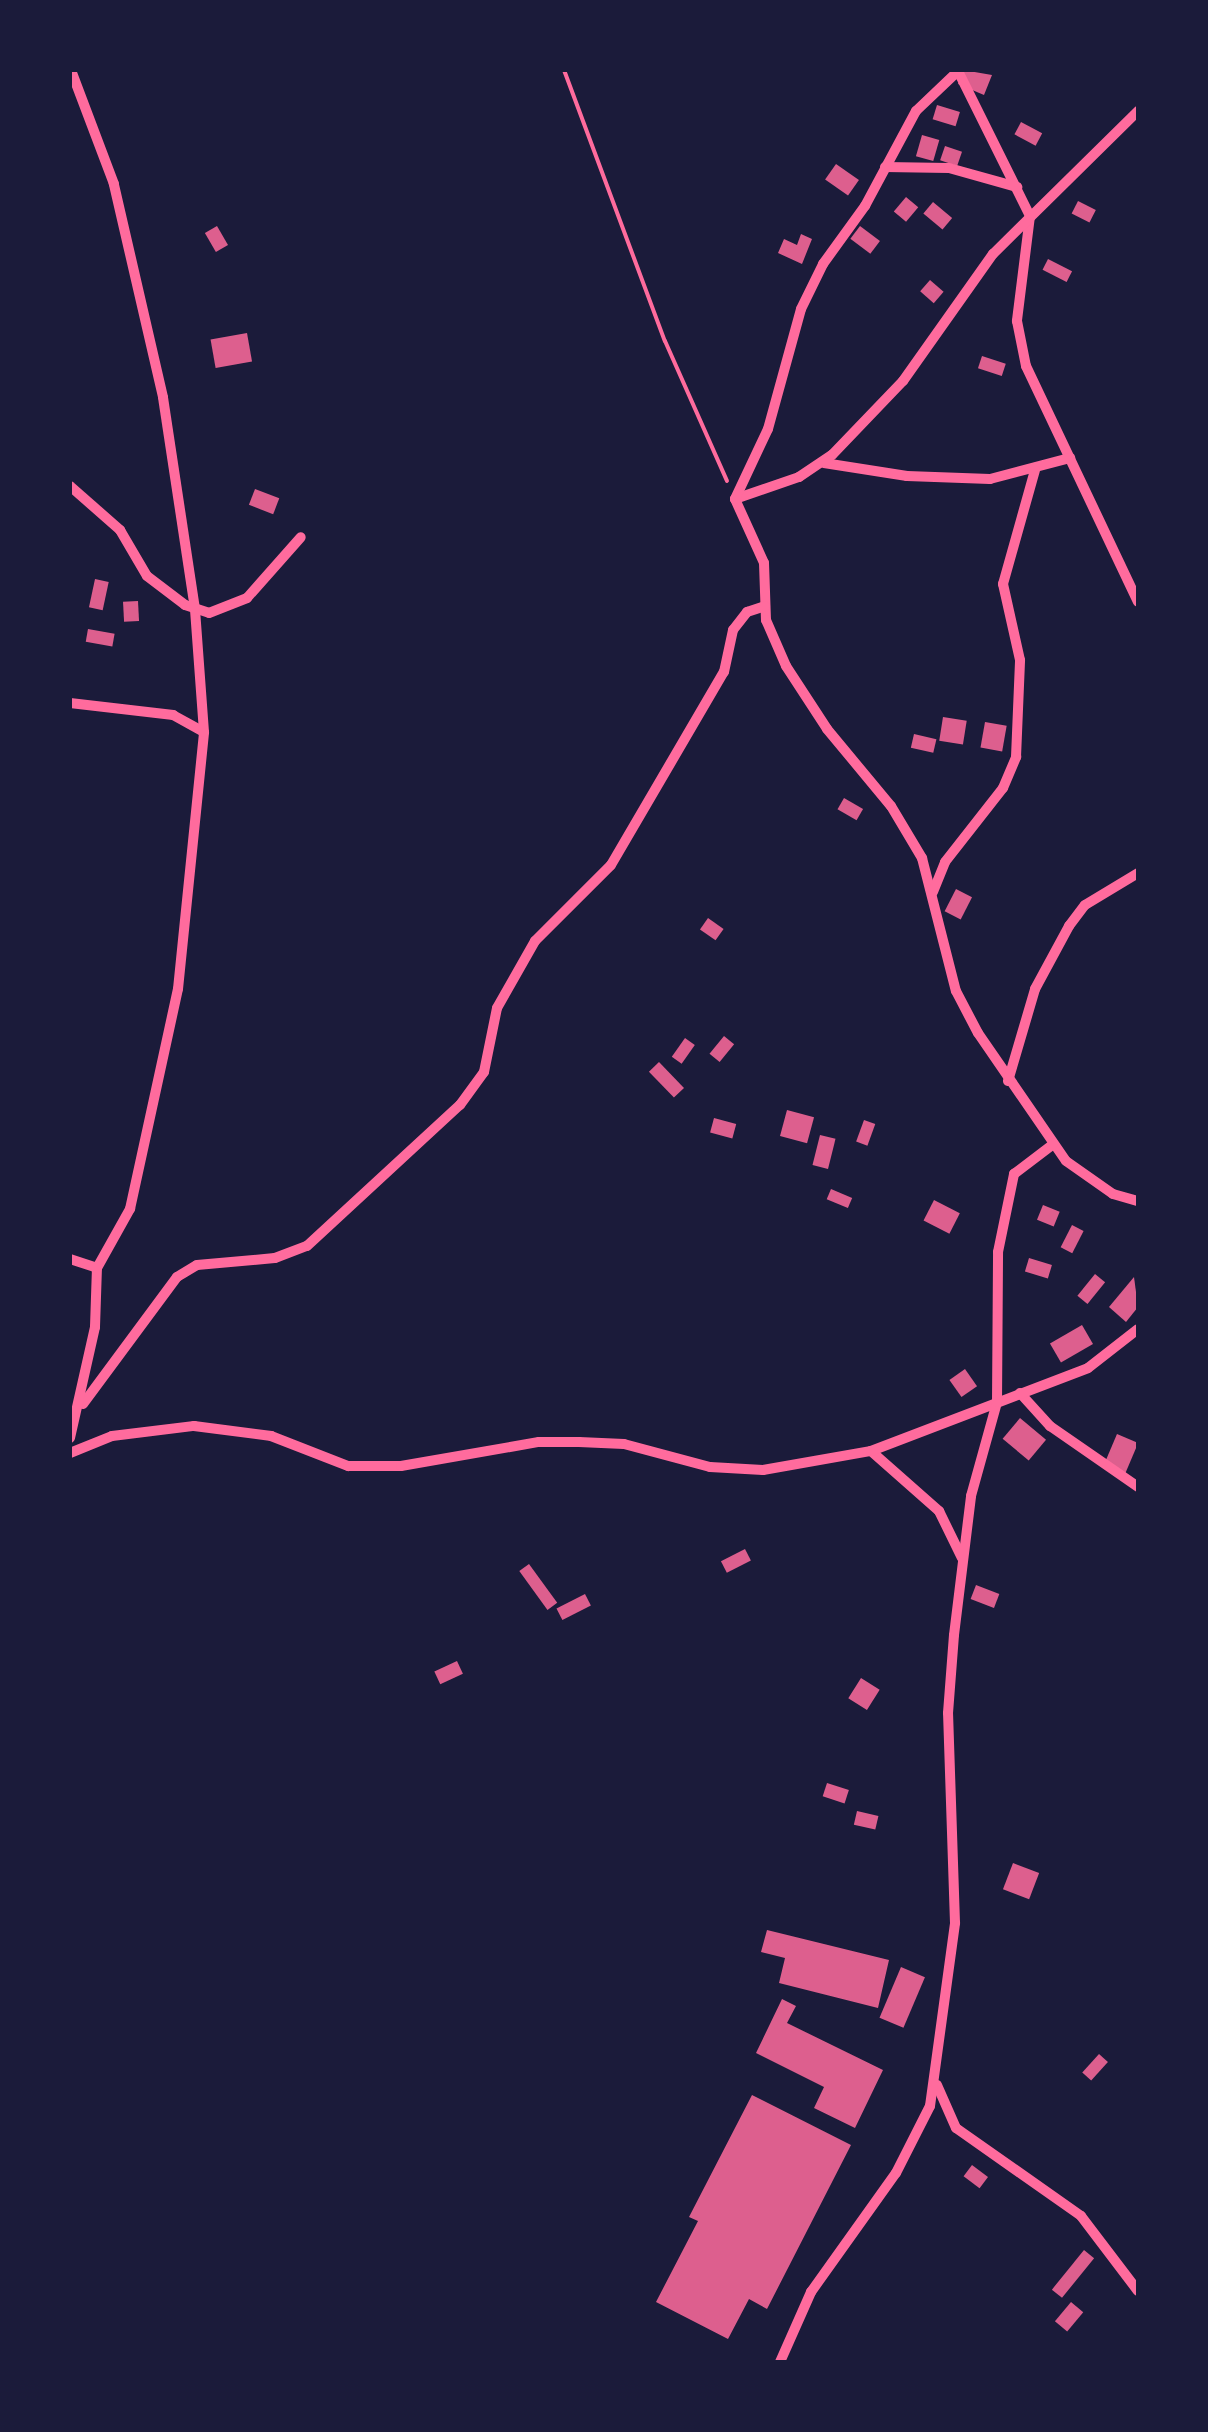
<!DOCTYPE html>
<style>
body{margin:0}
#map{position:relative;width:1208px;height:2432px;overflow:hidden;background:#1b1b3a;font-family:Merriweather,serif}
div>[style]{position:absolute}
.building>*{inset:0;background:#dd5f8e;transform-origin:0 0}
.path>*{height:4px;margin:-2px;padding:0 2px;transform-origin:2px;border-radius:2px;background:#ff6b9d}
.minor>*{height:10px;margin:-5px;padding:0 5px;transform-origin:5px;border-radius:5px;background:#ff6b9d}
span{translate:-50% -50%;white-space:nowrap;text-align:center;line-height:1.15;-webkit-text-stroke:8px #1b1b3a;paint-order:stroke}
.frame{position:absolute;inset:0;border:72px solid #1b1b3a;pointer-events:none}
</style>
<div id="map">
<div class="building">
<div style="clip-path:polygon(963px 70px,992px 75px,984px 95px,958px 84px)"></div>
<div style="left:937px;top:105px;width:24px;height:15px;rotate:17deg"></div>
<div style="left:1021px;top:122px;width:24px;height:14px;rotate:28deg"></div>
<div style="left:922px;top:135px;width:18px;height:22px;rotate:16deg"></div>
<div style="left:945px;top:146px;width:18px;height:15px;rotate:19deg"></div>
<div style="left:836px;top:164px;width:28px;height:19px;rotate:35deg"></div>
<div style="left:906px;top:197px;width:16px;height:19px;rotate:40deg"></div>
<div style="left:1078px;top:201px;width:20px;height:14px;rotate:27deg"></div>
<div style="left:933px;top:202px;width:25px;height:15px;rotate:40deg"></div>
<div style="left:217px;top:226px;width:22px;height:14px;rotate:60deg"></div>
<div style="left:860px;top:226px;width:25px;height:16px;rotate:37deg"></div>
<div style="clip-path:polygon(801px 234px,812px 239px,802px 264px,778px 253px,784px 239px,797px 245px)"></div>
<div style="left:1048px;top:259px;width:27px;height:12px;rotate:27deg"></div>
<div style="left:930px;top:280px;width:18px;height:15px;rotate:41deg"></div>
<div style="left:247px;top:333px;width:29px;height:37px;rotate:80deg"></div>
<div style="left:982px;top:356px;width:25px;height:13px;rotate:18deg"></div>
<div style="left:255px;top:489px;width:26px;height:17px;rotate:21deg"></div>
<div style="left:95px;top:579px;width:14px;height:29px;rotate:12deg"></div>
<div style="left:138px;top:601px;width:20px;height:15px;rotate:87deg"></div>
<div style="left:88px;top:629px;width:27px;height:13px;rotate:10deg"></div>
<div style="left:943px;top:717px;width:24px;height:24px;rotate:9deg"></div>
<div style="left:985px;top:722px;width:22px;height:26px;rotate:10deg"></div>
<div style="left:914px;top:734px;width:23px;height:14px;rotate:13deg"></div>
<div style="left:844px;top:798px;width:22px;height:13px;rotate:30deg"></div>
<div style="left:956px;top:889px;width:18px;height:25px;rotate:27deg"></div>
<div style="left:708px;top:918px;width:19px;height:14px;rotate:35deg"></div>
<div style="left:724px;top:1036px;width:13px;height:23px;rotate:39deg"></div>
<div style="left:685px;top:1038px;width:12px;height:23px;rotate:35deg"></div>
<div style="left:659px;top:1062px;width:36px;height:14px;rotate:46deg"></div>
<div style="left:787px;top:1110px;width:28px;height:27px;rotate:15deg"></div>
<div style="left:714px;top:1118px;width:23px;height:15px;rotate:15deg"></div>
<div style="left:864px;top:1120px;width:12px;height:23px;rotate:20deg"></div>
<div style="left:820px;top:1135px;width:16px;height:31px;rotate:14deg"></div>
<div style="left:831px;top:1189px;width:23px;height:11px;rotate:23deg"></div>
<div style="left:934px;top:1200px;width:29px;height:23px;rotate:27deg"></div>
<div style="left:1043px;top:1205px;width:18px;height:16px;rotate:22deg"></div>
<div style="left:1072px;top:1225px;width:13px;height:25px;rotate:27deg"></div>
<div style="left:1029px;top:1258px;width:24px;height:14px;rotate:17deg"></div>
<div style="left:1095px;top:1274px;width:13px;height:28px;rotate:39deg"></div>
<div style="clip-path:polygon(1134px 1277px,1138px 1307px,1126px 1322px,1109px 1307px)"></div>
<div style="left:1082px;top:1325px;width:22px;height:37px;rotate:60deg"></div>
<div style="left:965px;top:1369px;width:21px;height:19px;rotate:55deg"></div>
<div style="left:1020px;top:1418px;width:34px;height:27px;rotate:40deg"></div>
<div style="left:1117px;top:1434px;width:23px;height:35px;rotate:23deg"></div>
<div style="left:745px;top:1549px;width:13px;height:27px;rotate:63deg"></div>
<div style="left:529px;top:1564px;width:48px;height:12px;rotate:54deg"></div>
<div style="left:976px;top:1585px;width:25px;height:15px;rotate:21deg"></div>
<div style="left:585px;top:1594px;width:13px;height:32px;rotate:63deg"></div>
<div style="left:457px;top:1661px;width:14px;height:25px;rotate:65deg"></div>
<div style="left:861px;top:1678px;width:22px;height:24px;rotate:32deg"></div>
<div style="left:827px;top:1783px;width:23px;height:14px;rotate:18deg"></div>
<div style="left:857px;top:1811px;width:22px;height:14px;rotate:13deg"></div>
<div style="left:1013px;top:1863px;width:28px;height:28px;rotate:21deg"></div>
<div style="clip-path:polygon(767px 1930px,889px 1960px,878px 2008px,779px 1983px,785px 1958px,761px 1952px)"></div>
<div style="left:901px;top:1967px;width:26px;height:55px;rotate:23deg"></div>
<div style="clip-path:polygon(782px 1999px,796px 2006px,787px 2023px,883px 2070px,855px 2128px,814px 2108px,824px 2087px,756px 2053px)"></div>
<div style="left:1099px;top:2054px;width:12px;height:25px;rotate:42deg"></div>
<div style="clip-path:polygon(752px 2095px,851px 2145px,767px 2309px,749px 2299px,728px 2339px,656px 2302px,698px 2221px,689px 2217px)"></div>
<div style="left:972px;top:2165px;width:20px;height:14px;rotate:37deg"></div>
<div style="left:1084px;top:2250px;width:13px;height:51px;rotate:39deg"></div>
<div style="left:1071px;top:2302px;width:16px;height:25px;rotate:40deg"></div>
</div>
<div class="path">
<div style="left:564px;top:70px;width:289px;rotate:69.6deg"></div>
<div style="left:665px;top:341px;width:153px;rotate:66.1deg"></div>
</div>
<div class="minor">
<div style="left:958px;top:71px;width:162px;rotate:63.6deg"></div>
<div style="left:1030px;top:216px;width:106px;rotate:97.1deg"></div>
<div style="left:1017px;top:321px;width:46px;rotate:78.7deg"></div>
<div style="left:1026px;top:366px;width:261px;rotate:64.6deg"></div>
<div style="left:885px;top:167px;width:64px;rotate:0.9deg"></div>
<div style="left:949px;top:168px;width:71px;rotate:15.6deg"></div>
<div style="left:824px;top:463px;width:84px;rotate:8.9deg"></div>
<div style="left:907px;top:476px;width:83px;rotate:2.1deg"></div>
<div style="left:990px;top:479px;width:83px;rotate:-14.7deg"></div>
<div style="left:70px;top:486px;width:67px;rotate:41.3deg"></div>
<div style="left:120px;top:530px;width:53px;rotate:59.6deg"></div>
<div style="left:147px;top:576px;width:48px;rotate:37.3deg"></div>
<div style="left:185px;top:605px;width:25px;rotate:18deg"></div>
<div style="left:209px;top:613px;width:41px;rotate:-21.5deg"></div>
<div style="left:247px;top:598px;width:81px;rotate:-48.5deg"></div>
<div style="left:735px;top:499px;width:70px;rotate:65.6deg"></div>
<div style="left:764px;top:563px;width:57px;rotate:88deg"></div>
<div style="left:766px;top:620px;width:50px;rotate:66.5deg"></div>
<div style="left:786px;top:666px;width:75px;rotate:56.9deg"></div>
<div style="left:827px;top:729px;width:100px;rotate:50.3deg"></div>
<div style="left:891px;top:806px;width:61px;rotate:59.2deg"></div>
<div style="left:922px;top:858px;width:137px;rotate:75.7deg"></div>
<div style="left:956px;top:991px;width:47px;rotate:62.4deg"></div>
<div style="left:978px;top:1033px;width:155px;rotate:55.5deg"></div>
<div style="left:1066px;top:1161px;width:57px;rotate:35.1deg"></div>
<div style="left:1113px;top:1194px;width:26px;rotate:16deg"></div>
<div style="left:735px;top:499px;width:68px;rotate:-19deg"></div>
<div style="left:799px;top:477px;width:40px;rotate:-34deg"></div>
<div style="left:832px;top:455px;width:103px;rotate:-46.2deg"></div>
<div style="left:903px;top:381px;width:156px;rotate:-54.7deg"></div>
<div style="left:993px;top:254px;width:204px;rotate:-44.6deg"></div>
<div style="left:735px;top:499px;width:77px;rotate:-64.8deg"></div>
<div style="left:768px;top:429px;width:124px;rotate:-74.6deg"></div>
<div style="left:801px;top:309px;width:50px;rotate:-63.9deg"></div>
<div style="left:823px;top:264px;width:72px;rotate:-54.1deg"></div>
<div style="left:865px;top:206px;width:108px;rotate:-61.8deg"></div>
<div style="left:916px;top:111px;width:59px;rotate:-43.6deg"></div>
<div style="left:70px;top:703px;width:104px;rotate:6.6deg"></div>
<div style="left:173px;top:715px;width:35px;rotate:29deg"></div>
<div style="left:933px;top:892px;width:32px;rotate:-68deg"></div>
<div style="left:945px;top:862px;width:94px;rotate:-51.9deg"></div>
<div style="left:1003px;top:788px;width:34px;rotate:-67deg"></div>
<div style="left:1016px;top:757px;width:97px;rotate:-87.6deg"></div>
<div style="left:1020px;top:660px;width:78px;rotate:-102.6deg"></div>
<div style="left:1003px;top:584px;width:118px;rotate:-74.3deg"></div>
<div style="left:1008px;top:1081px;width:96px;rotate:-73.6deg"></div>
<div style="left:1035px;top:989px;width:72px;rotate:-61.6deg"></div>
<div style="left:1069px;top:926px;width:26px;rotate:-53deg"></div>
<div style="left:1085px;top:905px;width:62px;rotate:-31.1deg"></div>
<div style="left:70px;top:1259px;width:28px;rotate:18deg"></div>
<div style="left:1020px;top:1393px;width:45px;rotate:47.7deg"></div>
<div style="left:1050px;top:1426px;width:107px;rotate:34.7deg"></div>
<div style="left:83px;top:1404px;width:158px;rotate:-53.5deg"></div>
<div style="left:177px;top:1277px;width:23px;rotate:-31deg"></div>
<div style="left:197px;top:1265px;width:78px;rotate:-5.1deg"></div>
<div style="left:275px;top:1258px;width:34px;rotate:-21deg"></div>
<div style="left:307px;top:1246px;width:208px;rotate:-42.7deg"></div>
<div style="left:460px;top:1105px;width:41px;rotate:-54deg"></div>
<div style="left:484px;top:1072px;width:65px;rotate:-78.5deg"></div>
<div style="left:497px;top:1008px;width:77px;rotate:-60.4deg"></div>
<div style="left:535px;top:941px;width:107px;rotate:-45deg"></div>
<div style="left:611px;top:865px;width:224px;rotate:-59.7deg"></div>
<div style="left:724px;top:672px;width:43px;rotate:-77.9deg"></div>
<div style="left:733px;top:630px;width:23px;rotate:-52deg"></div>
<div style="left:747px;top:612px;width:19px;rotate:-18deg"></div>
<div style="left:70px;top:1438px;width:114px;rotate:-77.3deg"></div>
<div style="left:95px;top:1327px;width:59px;rotate:-88.1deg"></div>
<div style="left:97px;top:1268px;width:68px;rotate:-60.8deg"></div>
<div style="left:130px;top:1209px;width:225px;rotate:-77.7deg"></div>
<div style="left:178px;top:989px;width:258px;rotate:-84.2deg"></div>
<div style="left:204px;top:732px;width:123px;rotate:-94.2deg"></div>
<div style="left:195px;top:609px;width:214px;rotate:-98.6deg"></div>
<div style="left:163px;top:397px;width:219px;rotate:-103deg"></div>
<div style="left:114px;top:184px;width:122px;rotate:-110.7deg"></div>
<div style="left:871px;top:1451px;width:91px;rotate:41.4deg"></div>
<div style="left:939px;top:1511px;width:52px;rotate:63.9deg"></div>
<div style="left:70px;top:1453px;width:45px;rotate:-22deg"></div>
<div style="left:112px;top:1436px;width:83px;rotate:-7deg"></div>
<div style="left:194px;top:1426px;width:78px;rotate:7.4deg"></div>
<div style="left:271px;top:1436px;width:83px;rotate:21.3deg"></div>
<div style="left:348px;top:1466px;width:53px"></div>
<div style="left:401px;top:1466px;width:140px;rotate:-9.9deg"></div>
<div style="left:539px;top:1442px;width:40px"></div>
<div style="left:579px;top:1442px;width:45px;rotate:2.5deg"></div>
<div style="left:624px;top:1444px;width:89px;rotate:15deg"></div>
<div style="left:710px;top:1467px;width:53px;rotate:3.2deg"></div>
<div style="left:763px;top:1470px;width:110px;rotate:-10deg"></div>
<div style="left:871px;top:1451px;width:232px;rotate:-20.9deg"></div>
<div style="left:1088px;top:1368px;width:63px;rotate:-38deg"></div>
<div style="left:937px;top:2085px;width:47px;rotate:66.2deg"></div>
<div style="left:956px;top:2128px;width:153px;rotate:35.1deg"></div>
<div style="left:1081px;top:2216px;width:94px;rotate:52.8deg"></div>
<div style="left:780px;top:2362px;width:77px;rotate:-66.1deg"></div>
<div style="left:811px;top:2292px;width:146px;rotate:-54.5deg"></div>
<div style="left:896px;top:2173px;width:75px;rotate:-63.1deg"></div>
<div style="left:930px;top:2106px;width:185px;rotate:-82.2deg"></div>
<div style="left:955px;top:1923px;width:210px;rotate:-91.9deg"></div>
<div style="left:948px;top:1713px;width:78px;rotate:-85.6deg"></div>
<div style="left:954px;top:1635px;width:140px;rotate:-83deg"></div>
<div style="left:971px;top:1496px;width:98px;rotate:-74.5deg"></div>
<div style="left:997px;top:1402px;width:150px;rotate:-89.6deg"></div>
<div style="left:998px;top:1252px;width:80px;rotate:-78.4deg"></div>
<div style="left:1014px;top:1174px;width:48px;rotate:-37.3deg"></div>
</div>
<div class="frame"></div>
</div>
